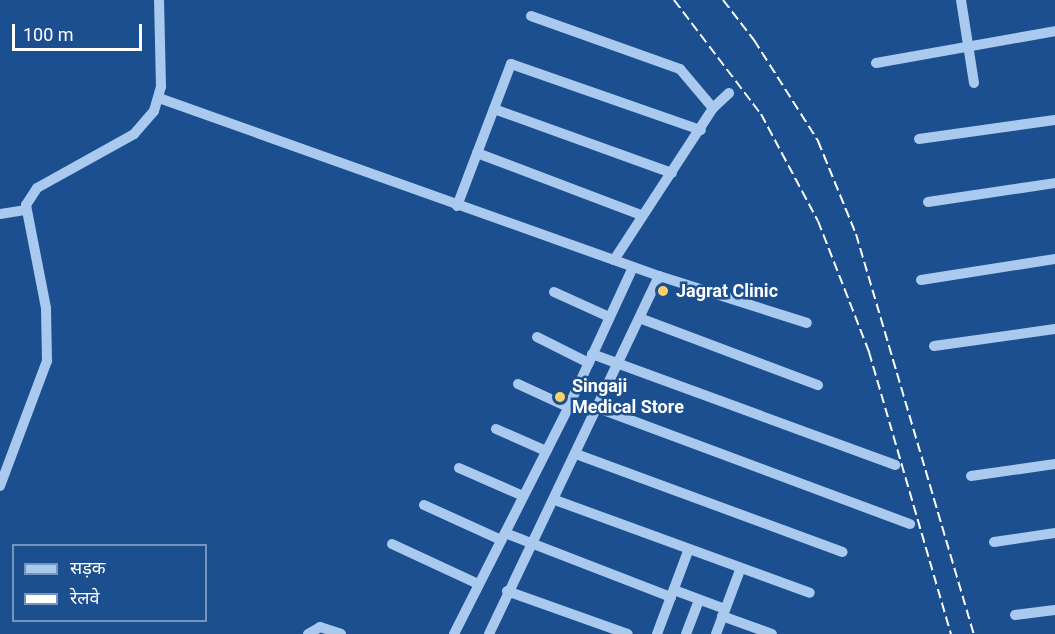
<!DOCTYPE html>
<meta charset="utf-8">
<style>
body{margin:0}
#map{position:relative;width:1055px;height:634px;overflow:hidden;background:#1b4f8f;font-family:Roboto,"Noto Sans Devanagari",sans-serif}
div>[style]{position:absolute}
.minor>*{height:10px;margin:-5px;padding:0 5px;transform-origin:5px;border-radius:5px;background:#a9c9ee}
.rail>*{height:2px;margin-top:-1px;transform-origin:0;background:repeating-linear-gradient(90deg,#fff 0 10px,transparent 0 14.5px)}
.dots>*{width:16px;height:16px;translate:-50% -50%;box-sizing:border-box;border:3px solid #1b4f8f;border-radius:50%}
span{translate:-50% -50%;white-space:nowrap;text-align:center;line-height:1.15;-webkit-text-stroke:5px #1b4f8f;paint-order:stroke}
.poi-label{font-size:18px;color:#fff;font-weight:700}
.left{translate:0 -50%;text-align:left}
.legend{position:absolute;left:12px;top:544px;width:195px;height:78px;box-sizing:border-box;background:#1b4f8f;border:2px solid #7695bc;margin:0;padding:8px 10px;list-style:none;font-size:18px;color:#fff}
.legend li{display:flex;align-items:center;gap:12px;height:30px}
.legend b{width:30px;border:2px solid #7695bc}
.scale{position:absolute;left:12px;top:24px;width:130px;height:27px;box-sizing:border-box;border:3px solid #fff;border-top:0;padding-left:8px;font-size:18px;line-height:21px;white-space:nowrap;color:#fff;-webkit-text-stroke:4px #1b4f8f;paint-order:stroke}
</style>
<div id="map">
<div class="minor">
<div style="left:961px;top:0;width:84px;rotate:81.1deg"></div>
<div style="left:531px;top:16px;width:158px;rotate:19.6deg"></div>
<div style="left:680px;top:69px;width:51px;rotate:49.8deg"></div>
<div style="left:876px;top:63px;width:182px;rotate:-10.1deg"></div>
<div style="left:159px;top:98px;width:531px;rotate:19.6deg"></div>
<div style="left:659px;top:276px;width:396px;rotate:115.4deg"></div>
<div style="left:494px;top:109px;width:189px;rotate:19.8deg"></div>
<div style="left:919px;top:139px;width:137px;rotate:-8deg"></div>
<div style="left:477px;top:153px;width:175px;rotate:20.7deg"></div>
<div style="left:928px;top:202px;width:128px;rotate:-8.5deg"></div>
<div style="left:457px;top:206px;width:152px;rotate:-69.2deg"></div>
<div style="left:511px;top:64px;width:201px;rotate:19.2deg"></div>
<div style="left:0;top:214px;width:25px;rotate:-9deg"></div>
<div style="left:614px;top:260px;width:181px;rotate:-56.9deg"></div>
<div style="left:713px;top:108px;width:22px;rotate:-43deg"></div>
<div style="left:659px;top:276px;width:155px;rotate:17.6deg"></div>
<div style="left:921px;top:280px;width:136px;rotate:-8.9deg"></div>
<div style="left:554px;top:292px;width:60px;rotate:24.4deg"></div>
<div style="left:642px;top:319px;width:188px;rotate:20.6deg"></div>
<div style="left:537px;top:337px;width:58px;rotate:26.6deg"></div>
<div style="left:934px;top:346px;width:122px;rotate:-8deg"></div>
<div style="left:592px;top:354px;width:323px;rotate:20.1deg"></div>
<div style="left:518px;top:384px;width:55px;rotate:24.7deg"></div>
<div style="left:598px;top:408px;width:333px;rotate:20.4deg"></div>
<div style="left:496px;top:429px;width:55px;rotate:23.7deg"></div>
<div style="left:576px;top:454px;width:284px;rotate:20.2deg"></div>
<div style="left:459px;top:468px;width:70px;rotate:23.6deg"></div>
<div style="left:971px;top:476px;width:85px;rotate:-8.1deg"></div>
<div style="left:0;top:486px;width:134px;rotate:-69.4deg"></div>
<div style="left:47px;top:361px;width:53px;rotate:-91.1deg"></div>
<div style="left:46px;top:308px;width:105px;rotate:-101deg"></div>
<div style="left:26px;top:205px;width:20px;rotate:-57deg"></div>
<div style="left:37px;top:188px;width:111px;rotate:-29.1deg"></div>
<div style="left:134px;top:134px;width:30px;rotate:-49deg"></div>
<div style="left:154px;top:111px;width:25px;rotate:-74deg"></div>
<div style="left:161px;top:87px;width:87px;rotate:-91.3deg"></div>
<div style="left:555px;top:500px;width:271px;rotate:20deg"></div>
<div style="left:424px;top:505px;width:85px;rotate:24.4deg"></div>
<div style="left:505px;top:533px;width:178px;rotate:21.1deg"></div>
<div style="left:994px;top:542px;width:62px;rotate:-8.4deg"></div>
<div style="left:392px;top:544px;width:95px;rotate:24.9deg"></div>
<div style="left:674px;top:590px;width:54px;rotate:20.4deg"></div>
<div style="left:507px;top:591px;width:128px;rotate:19.6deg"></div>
<div style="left:1015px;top:615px;width:40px;rotate:-7.1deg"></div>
<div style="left:722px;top:616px;width:53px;rotate:19.8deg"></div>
<div style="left:308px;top:634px;width:14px;rotate:-30deg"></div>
<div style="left:320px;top:627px;width:22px;rotate:18deg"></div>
<div style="left:454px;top:634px;width:251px;rotate:-63.2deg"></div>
<div style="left:567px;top:410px;width:157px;rotate:-65.2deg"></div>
<div style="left:657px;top:634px;width:89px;rotate:-69.5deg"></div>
<div style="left:686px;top:634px;width:36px;rotate:-69deg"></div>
<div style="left:716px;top:634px;width:68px;rotate:-69.4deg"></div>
</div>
<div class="rail">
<div style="left:674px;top:0;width:143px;rotate:52.7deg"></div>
<div style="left:761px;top:114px;width:121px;rotate:62deg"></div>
<div style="left:818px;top:221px;width:141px;rotate:68.7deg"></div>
<div style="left:869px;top:352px;width:294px;rotate:73.8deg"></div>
<div style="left:723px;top:0;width:51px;rotate:52.2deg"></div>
<div style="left:754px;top:40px;width:120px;rotate:57.6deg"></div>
<div style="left:818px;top:141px;width:100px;rotate:67.8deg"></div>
<div style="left:856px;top:234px;width:417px;rotate:73.6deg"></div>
</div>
<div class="dots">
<div style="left:663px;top:291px;background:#ffd166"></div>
<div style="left:560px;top:397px;background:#ffd166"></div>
</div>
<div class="poi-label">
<span class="left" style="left:676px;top:291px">Jagrat Clinic</span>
<span class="left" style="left:572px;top:397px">Singaji<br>Medical Store</span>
</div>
<ul class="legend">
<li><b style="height:8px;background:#a9c9ee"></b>सड़क</li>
<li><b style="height:8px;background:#fff"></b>रेलवे</li>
</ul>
<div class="scale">100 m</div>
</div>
